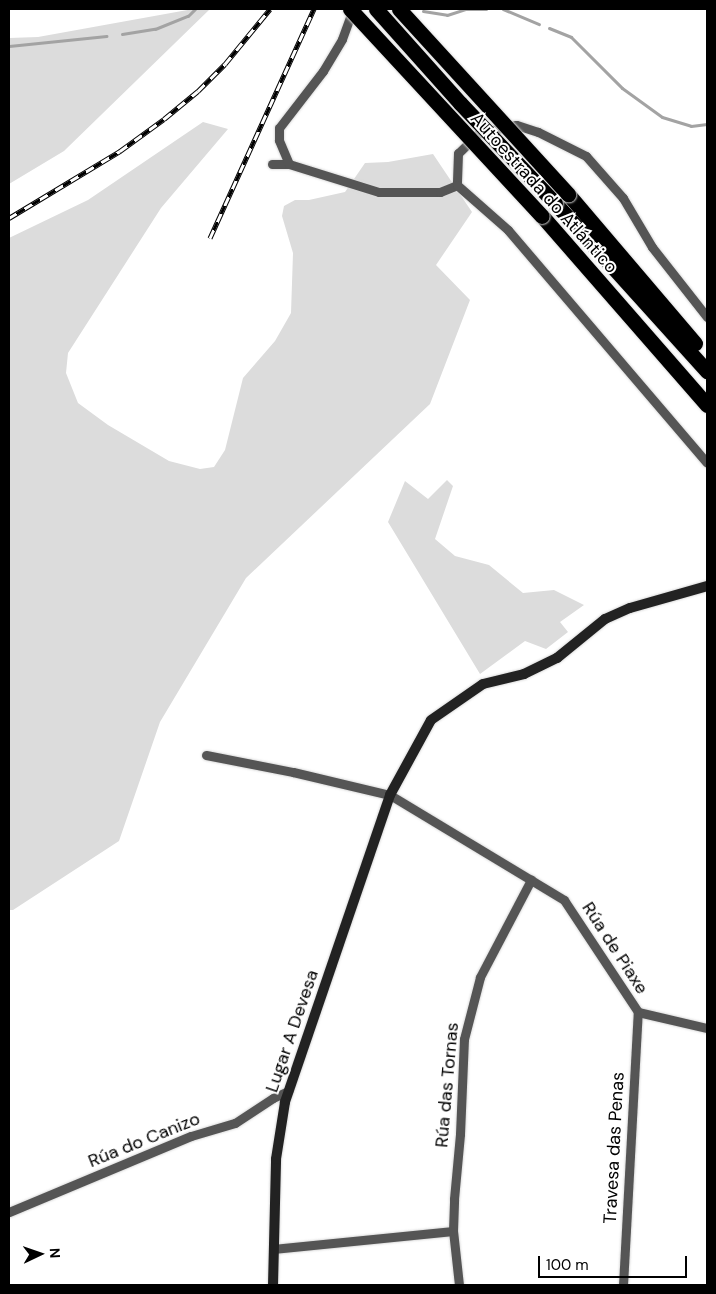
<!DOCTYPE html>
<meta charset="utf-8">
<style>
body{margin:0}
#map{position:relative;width:716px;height:1294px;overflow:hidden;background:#fff;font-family:"DM Sans",sans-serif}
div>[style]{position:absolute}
.green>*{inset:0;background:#dcdcdc}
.stream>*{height:3px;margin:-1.5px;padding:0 1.5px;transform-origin:1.5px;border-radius:1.5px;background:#a3a3a3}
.roads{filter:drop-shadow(0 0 1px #dbdbdb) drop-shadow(0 0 1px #dbdbdb)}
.street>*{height:9px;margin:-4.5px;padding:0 4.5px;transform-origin:4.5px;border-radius:4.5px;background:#555}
.secondary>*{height:10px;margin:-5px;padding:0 5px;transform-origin:5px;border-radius:5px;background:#222}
.highway>*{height:15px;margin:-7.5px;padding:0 7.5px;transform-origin:7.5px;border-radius:7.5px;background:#000}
.rail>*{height:5px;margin-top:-2.5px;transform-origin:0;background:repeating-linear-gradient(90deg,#fff 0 9px,#000 0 18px);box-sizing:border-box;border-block:1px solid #000}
.bridges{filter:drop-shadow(0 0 1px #dbdbdb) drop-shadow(0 0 1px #dbdbdb)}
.highway-bridge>*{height:15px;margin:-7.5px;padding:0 7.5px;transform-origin:7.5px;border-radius:7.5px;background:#000}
span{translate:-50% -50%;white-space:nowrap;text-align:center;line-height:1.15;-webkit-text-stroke:4px #fff;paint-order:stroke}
.street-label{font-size:18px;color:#000}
.frame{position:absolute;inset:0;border:10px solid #000;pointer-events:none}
.north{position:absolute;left:15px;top:1229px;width:50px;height:50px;-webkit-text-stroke:4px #fff;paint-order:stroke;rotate:87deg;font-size:14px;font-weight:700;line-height:20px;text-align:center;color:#000}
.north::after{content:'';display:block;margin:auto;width:18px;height:22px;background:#000;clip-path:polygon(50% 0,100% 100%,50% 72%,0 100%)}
.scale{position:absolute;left:538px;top:1256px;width:149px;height:22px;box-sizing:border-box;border:2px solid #000;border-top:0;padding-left:6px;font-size:15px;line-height:18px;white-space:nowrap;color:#000;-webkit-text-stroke:4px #fff;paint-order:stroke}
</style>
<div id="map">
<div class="green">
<div style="clip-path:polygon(193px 9px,210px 9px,64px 151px,9px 184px,9px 38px,38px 37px)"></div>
<div style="clip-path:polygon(203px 122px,228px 129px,161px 208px,68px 353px,66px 373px,78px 403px,108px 425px,169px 461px,200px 469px,214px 467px,225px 450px,243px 378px,275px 341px,291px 313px,293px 253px,282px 216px,284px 206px,295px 200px,309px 200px,345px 192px,365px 163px,388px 162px,433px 154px,472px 212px,436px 265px,470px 300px,430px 404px,246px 578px,160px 722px,119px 841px,13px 910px,9px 910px,9px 238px,88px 200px)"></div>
<div style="clip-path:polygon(447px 480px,453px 486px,435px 539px,455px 556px,489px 565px,523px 593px,554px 590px,584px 605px,560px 622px,568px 632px,546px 649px,525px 641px,480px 674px,388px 522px,405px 481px,428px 499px)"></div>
</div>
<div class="stream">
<div style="left:503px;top:9px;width:39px;rotate:23deg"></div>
<div style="left:423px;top:11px;width:24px;rotate:9deg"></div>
<div style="left:447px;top:15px;width:20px;rotate:-18deg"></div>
<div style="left:466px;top:9px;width:20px"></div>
<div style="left:549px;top:28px;width:24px;rotate:22deg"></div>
<div style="left:571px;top:37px;width:72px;rotate:45deg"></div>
<div style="left:622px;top:88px;width:49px;rotate:35.9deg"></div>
<div style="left:662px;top:117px;width:30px;rotate:17deg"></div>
<div style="left:691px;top:126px;width:16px;rotate:-7deg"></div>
<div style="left:122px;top:34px;width:33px;rotate:-9deg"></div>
<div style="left:155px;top:29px;width:35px;rotate:-22deg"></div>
<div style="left:188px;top:16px;width:10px;rotate:-45deg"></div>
<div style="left:9px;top:46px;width:98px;rotate:-5.9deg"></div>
</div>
<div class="roads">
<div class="street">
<div style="left:272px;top:164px;width:17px"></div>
<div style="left:289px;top:164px;width:94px;rotate:17.3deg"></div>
<div style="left:379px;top:192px;width:61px"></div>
<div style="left:440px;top:192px;width:18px;rotate:-22deg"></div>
<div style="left:289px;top:164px;width:26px;rotate:-113deg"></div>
<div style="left:279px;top:140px;width:12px;rotate:-90deg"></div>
<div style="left:279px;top:128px;width:72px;rotate:-52.3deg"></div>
<div style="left:323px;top:71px;width:37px;rotate:-59deg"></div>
<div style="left:342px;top:39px;width:32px;rotate:-70deg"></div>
<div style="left:707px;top:317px;width:89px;rotate:-128.2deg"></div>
<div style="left:652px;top:247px;width:57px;rotate:-120.6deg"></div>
<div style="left:623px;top:198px;width:56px;rotate:-131.4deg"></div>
<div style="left:586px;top:156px;width:54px;rotate:-153.4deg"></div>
<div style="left:538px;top:132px;width:23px;rotate:-162deg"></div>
<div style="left:516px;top:125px;width:38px;rotate:168deg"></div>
<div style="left:479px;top:133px;width:29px;rotate:136deg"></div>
<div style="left:458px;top:153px;width:32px;rotate:92deg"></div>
<div style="left:457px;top:185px;width:68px;rotate:41.4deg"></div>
<div style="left:508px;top:230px;width:306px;rotate:49.5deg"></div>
<div style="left:206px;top:755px;width:89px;rotate:11.1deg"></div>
<div style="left:293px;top:772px;width:100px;rotate:13.3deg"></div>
<div style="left:390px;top:795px;width:203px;rotate:31.1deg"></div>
<div style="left:564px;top:900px;width:134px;rotate:56.5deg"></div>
<div style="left:638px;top:1012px;width:71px;rotate:13.1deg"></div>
<div style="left:9px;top:1212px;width:197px;rotate:-22.7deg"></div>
<div style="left:191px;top:1136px;width:46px;rotate:-16.5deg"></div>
<div style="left:235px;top:1123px;width:45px;rotate:-33.3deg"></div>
<div style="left:273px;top:1098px;width:17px;rotate:-25deg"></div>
<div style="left:273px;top:1249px;width:181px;rotate:-5.7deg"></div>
<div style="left:459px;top:1285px;width:54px;rotate:-96.3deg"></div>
<div style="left:453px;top:1231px;width:32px;rotate:-88deg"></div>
<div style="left:454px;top:1199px;width:65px;rotate:-84.7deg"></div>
<div style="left:460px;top:1134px;width:95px;rotate:-87.6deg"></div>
<div style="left:464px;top:1039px;width:64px;rotate:-75.5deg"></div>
<div style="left:480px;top:977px;width:110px;rotate:-62.3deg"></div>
<div style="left:623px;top:1285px;width:273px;rotate:-86.9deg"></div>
</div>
<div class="secondary">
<div style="left:273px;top:1285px;width:126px;rotate:-88.6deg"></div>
<div style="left:276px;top:1159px;width:58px;rotate:-81deg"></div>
<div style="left:285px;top:1102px;width:324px;rotate:-71.1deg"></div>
<div style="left:390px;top:795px;width:85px;rotate:-61.3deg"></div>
<div style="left:431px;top:720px;width:63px;rotate:-34.7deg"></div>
<div style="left:483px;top:684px;width:42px;rotate:-13.7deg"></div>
<div style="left:524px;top:674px;width:37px;rotate:-26deg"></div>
<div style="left:557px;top:658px;width:62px;rotate:-39.1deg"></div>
<div style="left:605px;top:619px;width:27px;rotate:-24deg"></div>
<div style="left:630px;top:608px;width:80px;rotate:-15.9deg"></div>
</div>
<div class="highway">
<div style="left:568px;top:194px;width:196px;rotate:49.6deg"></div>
<div style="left:555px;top:203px;width:227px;rotate:47.9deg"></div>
<div style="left:542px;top:216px;width:251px;rotate:48.9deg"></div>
</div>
</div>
<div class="rail">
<div style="left:9px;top:218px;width:130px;rotate:-31.1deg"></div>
<div style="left:120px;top:151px;width:54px;rotate:-36deg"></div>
<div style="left:164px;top:119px;width:44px;rotate:-39.5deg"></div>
<div style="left:198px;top:91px;width:38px;rotate:-45deg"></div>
<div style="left:225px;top:64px;width:71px;rotate:-50.7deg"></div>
<div style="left:210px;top:238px;width:252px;rotate:-65.6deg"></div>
</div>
<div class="bridges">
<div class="highway-bridge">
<div style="left:350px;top:9px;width:282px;rotate:47.2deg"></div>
<div style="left:376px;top:9px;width:126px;rotate:48.2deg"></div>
<div style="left:460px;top:103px;width:138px;rotate:46.5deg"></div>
<div style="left:399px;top:9px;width:251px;rotate:47.6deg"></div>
</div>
</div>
<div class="street-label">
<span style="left:544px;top:193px;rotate:48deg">Autoestrada do Atlántico</span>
<span style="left:615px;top:948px;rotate:57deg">Rúa de Piaxe</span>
<span style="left:292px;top:1031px;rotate:-71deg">Lugar A Devesa</span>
<span style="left:447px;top:1085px;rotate:-85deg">Rúa das Tornas</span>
<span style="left:144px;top:1140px;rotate:-22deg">Rúa do Canizo</span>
<span style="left:614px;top:1148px;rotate:-87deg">Travesa das Penas</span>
</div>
<div class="frame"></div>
<div class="north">N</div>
<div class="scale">100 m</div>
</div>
